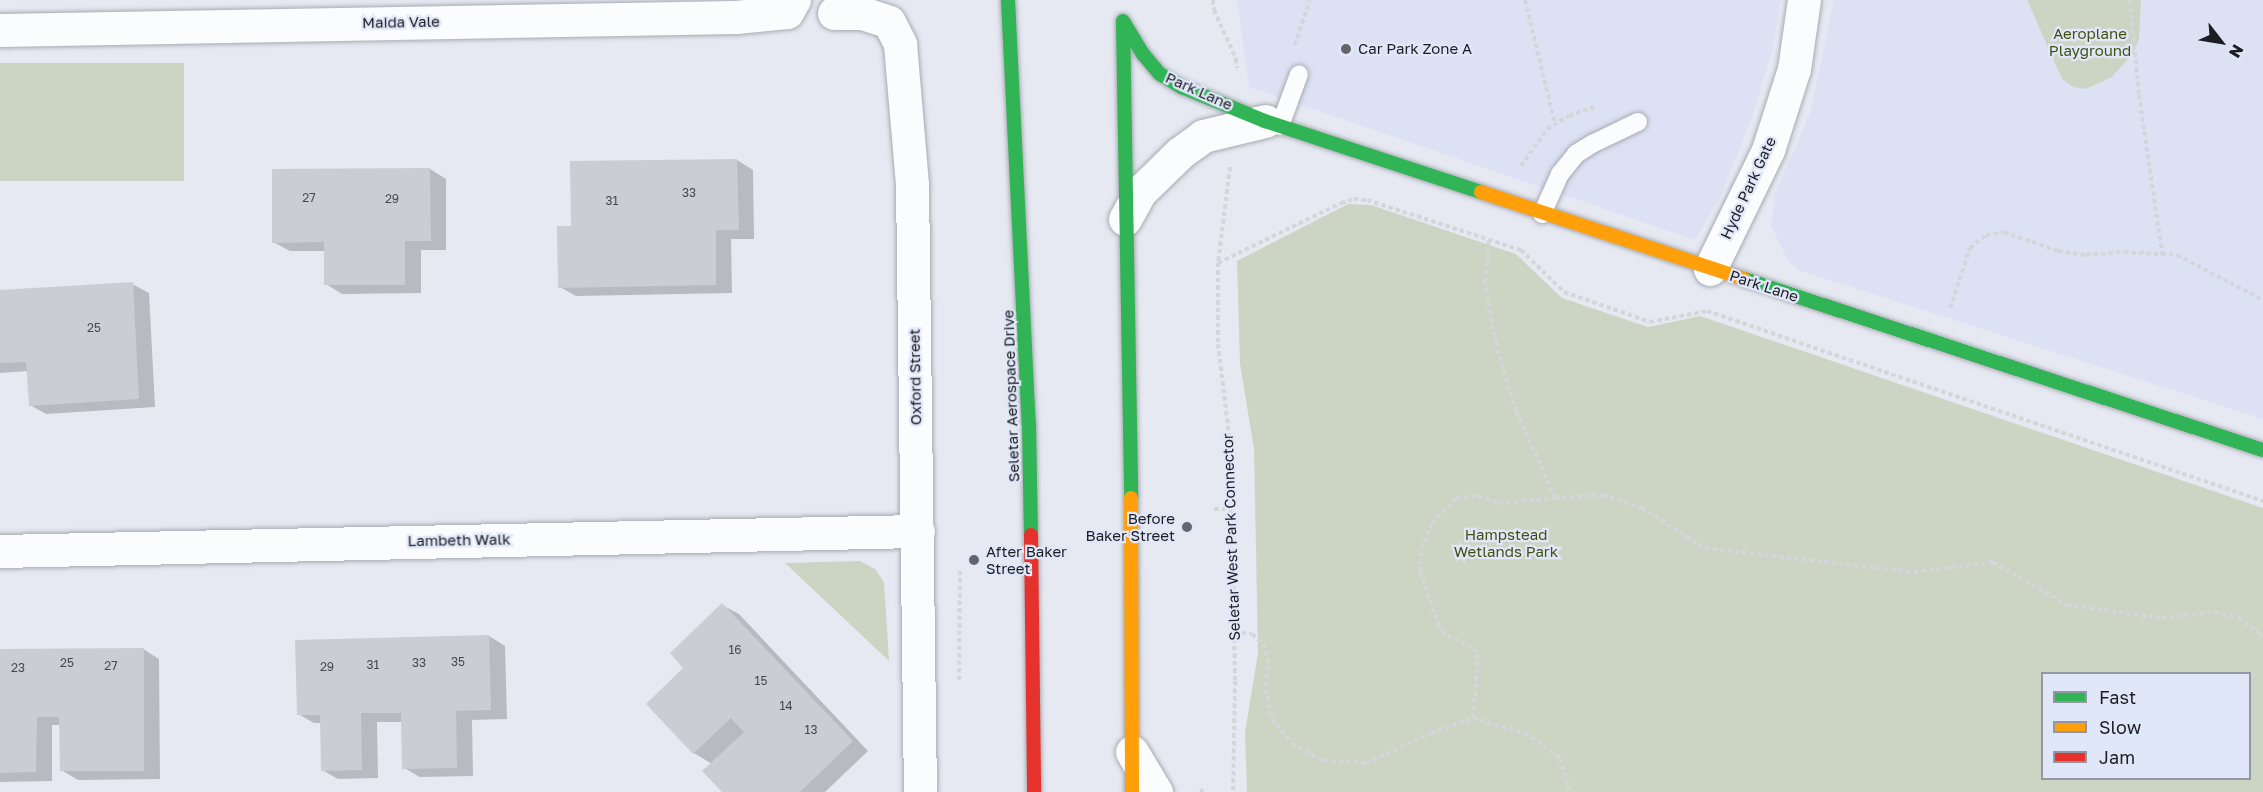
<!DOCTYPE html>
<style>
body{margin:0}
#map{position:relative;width:2263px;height:792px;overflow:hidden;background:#e6e9f2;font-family:"Golos Text",sans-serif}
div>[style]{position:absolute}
.built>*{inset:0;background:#dce2f4}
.green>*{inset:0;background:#ccd5c4;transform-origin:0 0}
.shadow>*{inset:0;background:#0003}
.building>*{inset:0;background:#cacdd4}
.path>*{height:4px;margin-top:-2px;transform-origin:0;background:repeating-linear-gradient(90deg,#d5d6d9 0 4.5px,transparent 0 7.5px)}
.roads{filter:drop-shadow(0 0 2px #a8abb2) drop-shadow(0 0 2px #a8abb2)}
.lane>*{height:18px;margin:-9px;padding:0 9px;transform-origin:9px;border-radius:9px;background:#fbfcfd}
.street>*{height:33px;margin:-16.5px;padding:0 16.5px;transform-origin:16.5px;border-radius:16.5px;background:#fbfcfd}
.fast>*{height:14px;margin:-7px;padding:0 7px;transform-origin:7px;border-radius:7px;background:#30b455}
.slow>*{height:14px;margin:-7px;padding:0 7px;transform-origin:7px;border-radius:7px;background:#ff9f0a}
.jam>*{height:14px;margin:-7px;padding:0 7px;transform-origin:7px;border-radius:7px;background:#e5322d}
.dots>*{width:16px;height:16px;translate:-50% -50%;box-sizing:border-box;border:3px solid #e0e7f8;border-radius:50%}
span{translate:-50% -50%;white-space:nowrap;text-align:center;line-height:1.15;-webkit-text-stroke:4.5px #e0e7f8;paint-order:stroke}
.number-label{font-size:12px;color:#484a50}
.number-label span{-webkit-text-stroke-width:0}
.street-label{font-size:15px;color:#1c1e24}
.park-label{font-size:15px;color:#3e510e}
.poi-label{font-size:15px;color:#1c1e24}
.left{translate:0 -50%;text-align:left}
.right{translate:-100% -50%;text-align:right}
.legend{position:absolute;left:2041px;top:672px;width:210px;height:108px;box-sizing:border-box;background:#e0e7f8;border:2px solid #9297a3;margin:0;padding:8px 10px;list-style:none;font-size:18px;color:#1c1e24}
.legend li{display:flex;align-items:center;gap:12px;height:30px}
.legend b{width:30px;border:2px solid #9297a3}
.north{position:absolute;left:2191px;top:12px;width:60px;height:60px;-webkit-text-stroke:4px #e0e7f8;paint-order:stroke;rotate:121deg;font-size:16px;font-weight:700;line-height:24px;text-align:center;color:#1c1e24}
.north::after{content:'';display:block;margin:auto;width:21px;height:27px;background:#1c1e24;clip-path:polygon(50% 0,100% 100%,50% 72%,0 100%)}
</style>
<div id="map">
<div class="built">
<div style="clip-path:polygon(1237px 0,1781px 0,1773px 47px,1753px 115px,1721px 196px,1695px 240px,1249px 87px)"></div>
<div style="clip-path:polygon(1834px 0,2263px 0,2263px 419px,1798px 270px,1787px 259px,1771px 225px,1775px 194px,1810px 113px)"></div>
</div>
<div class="green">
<div style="clip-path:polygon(2027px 0,2141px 0,2139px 39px,2133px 53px,2112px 77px,2086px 89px,2073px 87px,2062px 79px)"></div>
<div style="left:184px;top:63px;width:118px;height:184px;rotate:90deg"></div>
<div style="clip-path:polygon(evenodd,1348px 204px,1371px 205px,1516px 254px,1562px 298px,1648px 327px,1700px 316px,2263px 508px,2263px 792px,1247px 792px,1245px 732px,1258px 653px,1254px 449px,1240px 364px,1237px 261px,1348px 204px,2042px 674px,2250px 674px,2250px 778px,2042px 778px,2042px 674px)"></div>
<div style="clip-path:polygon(860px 561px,875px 569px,884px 582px,889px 661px,785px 563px)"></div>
</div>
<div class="shadow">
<div style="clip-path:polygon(737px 160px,753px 170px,754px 239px,731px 239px,732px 293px,576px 296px,560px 287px,572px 227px)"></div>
<div style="clip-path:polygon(430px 169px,446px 179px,446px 250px,421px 250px,421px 293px,342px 294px,326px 284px,326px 251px,290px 251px,273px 242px)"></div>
<div style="clip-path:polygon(132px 284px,149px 293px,155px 407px,46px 414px,30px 405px,28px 371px,0 373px,0 291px)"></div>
<div style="clip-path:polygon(722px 605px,739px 614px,868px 751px,825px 792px,724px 792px,712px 764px,694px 753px,685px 668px)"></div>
<div style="clip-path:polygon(489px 636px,505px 646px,507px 719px,472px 720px,473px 776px,420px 777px,404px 768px,403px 722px,377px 722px,378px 778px,338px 779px,322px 770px,321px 723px,314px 723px,298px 714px)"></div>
<div style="clip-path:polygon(143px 649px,159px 659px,160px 779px,78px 780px,61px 770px,61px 725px,52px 725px,52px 781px,0 782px,0 651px)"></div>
</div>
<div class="building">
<div style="clip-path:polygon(737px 159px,739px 230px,716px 230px,716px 285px,558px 288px,557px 226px,571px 226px,570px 161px)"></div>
<div style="clip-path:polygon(430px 168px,431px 241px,405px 241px,405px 285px,324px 285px,324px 242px,272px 243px,272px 169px)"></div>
<div style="clip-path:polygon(133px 282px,139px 399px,29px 406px,26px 362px,0 363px,0 290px)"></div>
<div style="clip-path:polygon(722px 603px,853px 741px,800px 792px,722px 792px,702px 771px,744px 732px,731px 718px,693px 754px,646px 704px,683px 668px,670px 653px)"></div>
<div style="clip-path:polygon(489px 635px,491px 710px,456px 711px,457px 768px,402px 769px,401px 713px,361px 713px,362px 770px,321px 771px,320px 715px,297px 715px,295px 640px)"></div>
<div style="clip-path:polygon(144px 648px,144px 771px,60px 771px,59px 717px,37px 717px,36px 772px,0 773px,0 649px)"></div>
</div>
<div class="path">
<div style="left:1213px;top:0;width:10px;rotate:84deg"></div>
<div style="left:1214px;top:10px;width:54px;rotate:65.8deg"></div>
<div style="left:1236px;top:59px;width:9px;rotate:84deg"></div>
<div style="left:1525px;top:0;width:128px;rotate:76.4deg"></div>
<div style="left:2130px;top:0;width:95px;rotate:84.6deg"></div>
<div style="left:2139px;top:95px;width:160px;rotate:81.7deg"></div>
<div style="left:1295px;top:45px;width:47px;rotate:-71.6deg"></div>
<div style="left:1521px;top:166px;width:45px;rotate:-54.9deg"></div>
<div style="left:1547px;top:129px;width:26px;rotate:-31deg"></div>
<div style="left:1569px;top:116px;width:27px;rotate:-20deg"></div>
<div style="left:1230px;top:167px;width:97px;rotate:97.1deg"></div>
<div style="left:1218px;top:263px;width:81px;rotate:90deg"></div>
<div style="left:1218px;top:344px;width:108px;rotate:83.1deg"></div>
<div style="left:1231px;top:451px;width:230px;rotate:89deg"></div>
<div style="left:1235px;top:681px;width:111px;rotate:91deg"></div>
<div style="left:1218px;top:263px;width:137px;rotate:-26deg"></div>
<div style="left:1341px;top:203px;width:14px;rotate:-17deg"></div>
<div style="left:1354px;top:199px;width:13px;rotate:4deg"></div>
<div style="left:1367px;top:200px;width:162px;rotate:18deg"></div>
<div style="left:1521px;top:250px;width:60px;rotate:44.3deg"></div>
<div style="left:1564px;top:292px;width:91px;rotate:19.2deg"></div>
<div style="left:1650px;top:322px;width:58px;rotate:-10.9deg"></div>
<div style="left:1707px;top:311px;width:588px;rotate:18.87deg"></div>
<div style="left:1950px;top:308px;width:63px;rotate:-71.6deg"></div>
<div style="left:1970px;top:248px;width:21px;rotate:-39deg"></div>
<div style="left:1986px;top:235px;width:18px;rotate:-9deg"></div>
<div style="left:2004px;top:232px;width:57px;rotate:19.4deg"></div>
<div style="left:2058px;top:251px;width:28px;rotate:8deg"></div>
<div style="left:2086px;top:255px;width:38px;rotate:-5deg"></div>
<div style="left:2124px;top:252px;width:53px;rotate:3.2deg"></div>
<div style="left:2177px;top:255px;width:97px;rotate:27.6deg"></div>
<div style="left:1555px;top:498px;width:48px;rotate:-3.6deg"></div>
<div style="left:1603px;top:495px;width:41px;rotate:18.4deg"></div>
<div style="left:1642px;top:508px;width:75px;rotate:32.4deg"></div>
<div style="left:1705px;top:548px;width:210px;rotate:6.6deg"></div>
<div style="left:1914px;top:572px;width:80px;rotate:-7.2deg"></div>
<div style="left:1993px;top:562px;width:86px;rotate:30.2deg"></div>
<div style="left:2067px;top:605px;width:96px;rotate:7.8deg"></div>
<div style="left:2162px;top:618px;width:53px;rotate:-6.5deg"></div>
<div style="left:2215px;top:612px;width:25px;rotate:14deg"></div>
<div style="left:2239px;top:618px;width:25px;rotate:37deg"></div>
<div style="left:2259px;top:633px;width:8px;rotate:60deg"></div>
<div style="left:1214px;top:509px;width:18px"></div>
<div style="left:1234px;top:632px;width:18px;rotate:6deg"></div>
<div style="left:1252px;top:634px;width:15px;rotate:42deg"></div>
<div style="left:1263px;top:644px;width:16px;rotate:72deg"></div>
<div style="left:1268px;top:659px;width:30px;rotate:94deg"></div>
<div style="left:1266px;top:689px;width:31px;rotate:79deg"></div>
<div style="left:1272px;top:719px;width:32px;rotate:51deg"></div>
<div style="left:1292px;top:744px;width:36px;rotate:28deg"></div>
<div style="left:1324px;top:761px;width:42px;rotate:2.7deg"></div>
<div style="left:1366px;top:763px;width:72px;rotate:-24.8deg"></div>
<div style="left:1431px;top:733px;width:45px;rotate:-19.7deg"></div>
<div style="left:1473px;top:718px;width:54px;rotate:16.1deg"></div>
<div style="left:1525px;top:733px;width:43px;rotate:35.5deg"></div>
<div style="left:1560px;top:758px;width:35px;rotate:74deg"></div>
<div style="left:959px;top:680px;width:110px;rotate:-89.5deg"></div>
<div style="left:1473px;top:718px;width:59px;rotate:-85.2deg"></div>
<div style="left:1478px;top:659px;width:7px;rotate:-106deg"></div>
<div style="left:1476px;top:652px;width:6px;rotate:-129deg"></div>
<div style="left:1472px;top:647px;width:31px;rotate:-155deg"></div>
<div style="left:1444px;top:634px;width:9px;rotate:-122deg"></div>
<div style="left:1439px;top:626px;width:58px;rotate:-109.1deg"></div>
<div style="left:1420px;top:571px;width:22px;rotate:-85deg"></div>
<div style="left:1422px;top:549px;width:28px;rotate:-69deg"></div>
<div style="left:1432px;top:523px;width:35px;rotate:-46deg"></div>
<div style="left:1456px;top:498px;width:22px;rotate:-5deg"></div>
<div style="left:1478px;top:496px;width:22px;rotate:18deg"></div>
<div style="left:1499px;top:503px;width:56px;rotate:-5.1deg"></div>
<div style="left:1555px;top:498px;width:95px;rotate:-114.1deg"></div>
<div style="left:1516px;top:411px;width:70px;rotate:-106.6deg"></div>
<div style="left:1496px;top:344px;width:63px;rotate:-100.1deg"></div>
<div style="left:1485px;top:282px;width:43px;rotate:-84.7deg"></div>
<div style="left:1200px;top:789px;width:4px;rotate:45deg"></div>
</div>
<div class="roads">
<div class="lane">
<div style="left:1280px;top:126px;width:55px;rotate:-69.9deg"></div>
<div style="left:1542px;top:214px;width:44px;rotate:-65.8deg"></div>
<div style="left:1560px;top:174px;width:26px;rotate:-51deg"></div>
<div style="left:1576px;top:154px;width:19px;rotate:-32deg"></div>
<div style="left:1592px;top:144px;width:51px;rotate:-25.6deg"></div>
</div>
<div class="street">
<div style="left:834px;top:13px;width:28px"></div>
<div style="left:862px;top:13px;width:28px;rotate:18deg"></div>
<div style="left:889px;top:22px;width:25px;rotate:63deg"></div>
<div style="left:900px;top:44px;width:141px;rotate:85.1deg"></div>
<div style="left:912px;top:184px;width:608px;rotate:89.25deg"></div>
<div style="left:0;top:30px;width:736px;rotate:-1.01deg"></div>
<div style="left:736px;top:17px;width:51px;rotate:-5.6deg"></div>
<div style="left:787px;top:12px;width:14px;rotate:-60deg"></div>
<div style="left:1125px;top:219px;width:31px;rotate:-61deg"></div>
<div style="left:1140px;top:192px;width:56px;rotate:-44.3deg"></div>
<div style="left:1180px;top:153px;width:29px;rotate:-36deg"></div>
<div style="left:1203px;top:136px;width:64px;rotate:-13.6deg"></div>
<div style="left:1710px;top:269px;width:132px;rotate:-64deg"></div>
<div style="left:1768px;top:150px;width:85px;rotate:-72.2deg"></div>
<div style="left:1794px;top:69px;width:70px;rotate:-81.8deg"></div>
<div style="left:0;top:551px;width:918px;rotate:-1.25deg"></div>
<div style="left:1132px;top:752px;width:47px;rotate:59deg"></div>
</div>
<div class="fast">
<div style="left:1008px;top:0;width:425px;rotate:87.2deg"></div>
<div style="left:1029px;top:424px;width:111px;rotate:89deg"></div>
<div style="left:1123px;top:21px;width:39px;rotate:59deg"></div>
<div style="left:1143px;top:54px;width:26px;rotate:50deg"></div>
<div style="left:1160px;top:74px;width:26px;rotate:31deg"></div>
<div style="left:1182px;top:87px;width:90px;rotate:22.3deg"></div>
<div style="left:1265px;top:121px;width:227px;rotate:18.2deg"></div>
<div style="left:1123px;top:23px;width:475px;rotate:89deg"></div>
<div style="left:1744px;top:279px;width:546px;rotate:18.24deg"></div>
</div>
<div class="slow">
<div style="left:1481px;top:192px;width:277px;rotate:18.3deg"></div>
<div style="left:1131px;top:498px;width:294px;rotate:89.8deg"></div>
</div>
<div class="jam">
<div style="left:1031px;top:535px;width:257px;rotate:89.3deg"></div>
</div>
</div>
<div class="dots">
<div style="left:1346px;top:49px;background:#63656c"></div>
<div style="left:1187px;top:527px;background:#63656c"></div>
<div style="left:974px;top:560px;background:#63656c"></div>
</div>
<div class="number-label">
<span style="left:689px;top:193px">33</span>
<span style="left:309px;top:198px">27</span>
<span style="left:392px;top:199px">29</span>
<span style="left:612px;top:201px">31</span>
<span style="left:94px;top:328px">25</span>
<span style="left:735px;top:650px">16</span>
<span style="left:458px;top:662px">35</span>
<span style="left:67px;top:663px">25</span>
<span style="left:419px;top:663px">33</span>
<span style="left:373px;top:665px">31</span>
<span style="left:111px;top:666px">27</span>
<span style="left:327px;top:667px">29</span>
<span style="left:18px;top:668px">23</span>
<span style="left:761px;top:681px">15</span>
<span style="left:786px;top:706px">14</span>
<span style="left:811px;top:730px">13</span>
</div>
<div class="street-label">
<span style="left:401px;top:22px;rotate:-1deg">Maida Vale</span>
<span style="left:1199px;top:91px;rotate:24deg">Park Lane</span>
<span style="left:1748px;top:188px;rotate:-65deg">Hyde Park Gate</span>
<span style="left:1764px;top:286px;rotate:18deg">Park Lane</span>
<span style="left:915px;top:377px;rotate:-91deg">Oxford Street</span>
<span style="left:1011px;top:396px;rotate:-92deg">Seletar Aerospace Drive</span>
<span style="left:1231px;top:537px;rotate:-92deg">Seletar West Park Connector</span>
<span style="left:459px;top:540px;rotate:-1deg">Lambeth Walk</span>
</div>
<div class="park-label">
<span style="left:2090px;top:42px">Aeroplane<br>Playground</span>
<span style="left:1506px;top:543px">Hampstead<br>Wetlands Park</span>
</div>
<div class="poi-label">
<span class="left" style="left:1358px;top:49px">Car Park Zone A</span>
<span class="right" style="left:1175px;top:527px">Before<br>Baker Street</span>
<span class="left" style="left:986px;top:560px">After Baker<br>Street</span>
</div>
<ul class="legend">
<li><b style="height:8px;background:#30b455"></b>Fast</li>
<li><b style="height:8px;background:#ff9f0a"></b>Slow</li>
<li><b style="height:8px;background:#e5322d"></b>Jam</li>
</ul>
<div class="north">N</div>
</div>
